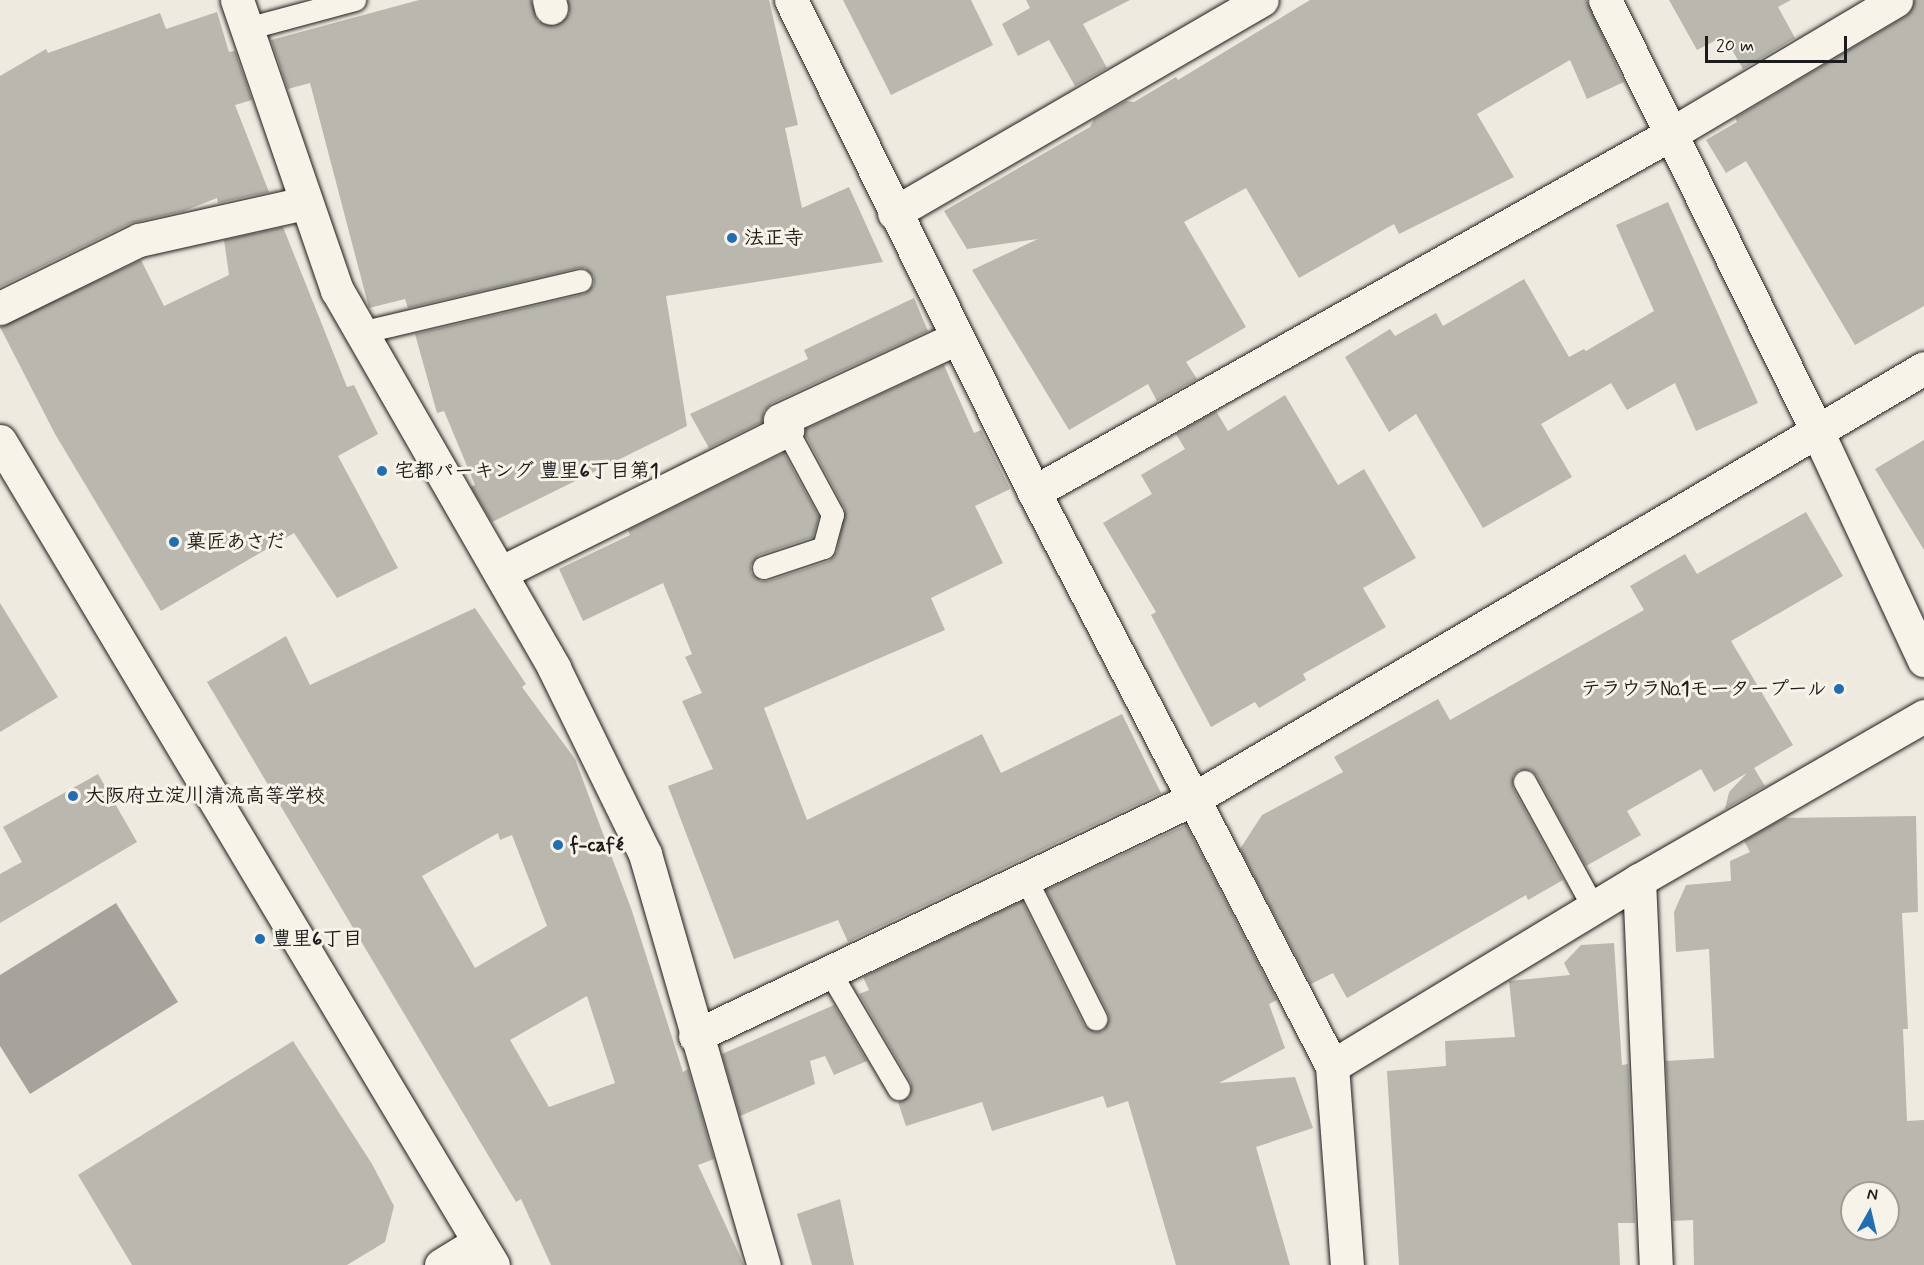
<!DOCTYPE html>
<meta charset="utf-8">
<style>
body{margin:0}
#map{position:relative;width:1924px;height:1265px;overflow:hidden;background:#eeeae0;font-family:Mynerve,"Klee One",sans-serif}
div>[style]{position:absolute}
.water>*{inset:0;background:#a6a39d}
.building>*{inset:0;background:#bab7af}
.roads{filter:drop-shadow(0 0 2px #1c1c1c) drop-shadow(0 0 2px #1c1c1c)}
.lane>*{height:22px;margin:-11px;padding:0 11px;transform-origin:11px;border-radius:11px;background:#f7f3e8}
.street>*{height:33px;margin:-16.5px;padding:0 16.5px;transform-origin:16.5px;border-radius:16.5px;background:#f7f3e8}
.secondary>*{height:33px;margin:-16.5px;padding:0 16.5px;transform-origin:16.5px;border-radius:16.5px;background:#f7f3e8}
.dots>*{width:16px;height:16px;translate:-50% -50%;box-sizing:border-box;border:3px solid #f7f3e8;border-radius:50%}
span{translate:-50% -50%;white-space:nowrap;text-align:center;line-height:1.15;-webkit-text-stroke:6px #f7f3e8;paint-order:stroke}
.poi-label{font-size:20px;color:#1c1c1c;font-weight:700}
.left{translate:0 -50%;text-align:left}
.right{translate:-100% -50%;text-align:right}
.north{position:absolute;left:1840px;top:1181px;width:60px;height:60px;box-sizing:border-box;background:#f7f3e8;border:2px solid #9f9d96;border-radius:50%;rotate:8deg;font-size:16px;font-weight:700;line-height:24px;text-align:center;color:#1c1c1c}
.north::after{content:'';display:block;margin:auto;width:21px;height:27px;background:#1f6fb2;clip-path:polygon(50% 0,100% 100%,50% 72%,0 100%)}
.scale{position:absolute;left:1705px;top:36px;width:142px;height:27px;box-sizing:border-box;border:3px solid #1c1c1c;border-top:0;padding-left:8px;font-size:18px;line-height:21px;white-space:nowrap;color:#1c1c1c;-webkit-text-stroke:4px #f7f3e8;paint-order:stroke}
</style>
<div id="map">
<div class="water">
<div style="clip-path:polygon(116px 903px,178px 1002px,30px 1094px,0 1046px,0 975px)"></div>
</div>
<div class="building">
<div style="clip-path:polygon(419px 0,531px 0,537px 21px,555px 26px,569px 14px,568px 0,769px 0,798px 125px,785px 128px,802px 208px,849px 187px,883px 262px,666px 296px,687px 426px,492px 522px,471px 487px,475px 485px,444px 411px,437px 413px,415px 334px,584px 294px,594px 285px,594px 277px,585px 268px,578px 268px,408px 308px,405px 299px,369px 308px,310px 83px,288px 89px,271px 40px)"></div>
<div style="clip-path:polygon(843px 0,971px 0,993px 45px,891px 95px)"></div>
<div style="clip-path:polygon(1026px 0,1130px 0,1083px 24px,1107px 68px,1075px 86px,1049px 40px,1018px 56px,1002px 24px,1030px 8px)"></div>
<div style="clip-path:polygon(1310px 0,1586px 0,1624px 82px,1587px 99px,1570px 60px,1477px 114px,1514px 177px,1399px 234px,1394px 224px,1299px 278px,1246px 188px,1184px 222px,1246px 327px,1186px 362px,1197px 379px,1157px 401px,1148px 384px,1069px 430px,972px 270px,1038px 239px,967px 249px,944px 211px,1090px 127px,1094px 119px,1126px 101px,1134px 102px,1176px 77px,1178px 80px)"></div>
<div style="clip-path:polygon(1669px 0,1791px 0,1778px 7px,1795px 38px,1743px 69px,1724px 36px,1697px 50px)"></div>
<div style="clip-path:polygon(1915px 0,1924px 0,1924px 306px,1855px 345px,1746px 161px,1726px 173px,1706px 140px,1737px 122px,1735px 118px,1906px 16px)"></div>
<div style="clip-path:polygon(217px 12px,229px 52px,235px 51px,252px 100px,235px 105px,269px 192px,218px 203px,217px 198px,184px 211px,131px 223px,0 287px,0 76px,46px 49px,48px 53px,160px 13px,166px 29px)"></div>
<div style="clip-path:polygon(1668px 202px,1758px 403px,1696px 431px,1675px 383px,1627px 410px,1611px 383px,1541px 424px,1572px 477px,1483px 528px,1416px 414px,1389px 432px,1345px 357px,1390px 329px,1395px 336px,1436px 313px,1443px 326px,1524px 279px,1569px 357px,1584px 349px,1586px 351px,1654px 311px,1616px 225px)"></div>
<div style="clip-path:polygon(283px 227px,347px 387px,354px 385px,378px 434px,338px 456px,398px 568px,337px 598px,294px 533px,161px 611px,55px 434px,0 327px,141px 260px,164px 306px,229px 275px,224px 240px)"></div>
<div style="clip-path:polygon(914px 298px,928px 331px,772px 403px,764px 411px,762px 422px,709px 448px,690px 414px,808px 359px,804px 350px)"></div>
<div style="clip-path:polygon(944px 365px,974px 433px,981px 430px,1010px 489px,975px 506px,1003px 563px,931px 598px,945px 630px,764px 708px,807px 820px,982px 734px,1001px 773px,1122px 714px,1161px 793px,848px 942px,838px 920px,734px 959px,668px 786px,713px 769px,682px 701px,702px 693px,685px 657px,692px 654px,663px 583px,583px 621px,559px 569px,630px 535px,628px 530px,784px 453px,819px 517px,813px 537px,759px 555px,751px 565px,751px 573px,761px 581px,768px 581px,829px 561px,837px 552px,845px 509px,805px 434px,806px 429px)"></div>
<div style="clip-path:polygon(1285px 395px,1338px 485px,1364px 469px,1416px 558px,1363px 588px,1386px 627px,1303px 674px,1306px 680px,1259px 708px,1255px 702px,1211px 727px,1151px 615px,1156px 612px,1103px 523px,1152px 494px,1141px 475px,1185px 449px,1176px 434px,1216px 411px,1228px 431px)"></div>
<div style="clip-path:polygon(1924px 440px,1924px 550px,1875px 469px)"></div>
<div style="clip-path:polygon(1806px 512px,1843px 576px,1731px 641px,1793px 745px,1754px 768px,1765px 786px,1725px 809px,1729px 792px,1747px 773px,1714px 792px,1701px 769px,1627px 811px,1641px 835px,1586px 866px,1537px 776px,1531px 770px,1519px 770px,1513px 776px,1513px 788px,1563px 880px,1528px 900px,1526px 895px,1347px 998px,1333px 973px,1311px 984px,1240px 849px,1262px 815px,1343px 772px,1334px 757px,1438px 699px,1450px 720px,1644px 610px,1630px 586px,1685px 554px,1697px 574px)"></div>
<div style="clip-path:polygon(0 603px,58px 697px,0 732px)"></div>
<div style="clip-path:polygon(evenodd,475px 608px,526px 684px,522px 687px,575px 759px,632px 911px,683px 1072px,688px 1069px,714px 1159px,698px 1165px,744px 1265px,551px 1265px,521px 1199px,516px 1202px,207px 682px,286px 636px,310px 685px,475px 608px,498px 833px,500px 840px,512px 835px,547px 926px,475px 968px,422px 876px,498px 833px,475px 608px,587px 996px,615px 1083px,549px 1107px,510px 1040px,587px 996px)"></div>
<div style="clip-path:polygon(98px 774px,137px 842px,0 923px,0 874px,22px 862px,3px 827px)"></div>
<div style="clip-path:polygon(evenodd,1916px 816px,1918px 912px,1902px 913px,1908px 1029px,1903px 1029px,1907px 1121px,1924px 1120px,1924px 1265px,1694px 1265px,1693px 1220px,1673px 1221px,1666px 1061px,1714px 1058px,1709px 949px,1676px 952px,1674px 912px,1686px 885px,1731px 881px,1730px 861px,1750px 852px,1744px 841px,1784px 818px,1916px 816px,1852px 1193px,1888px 1193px,1888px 1229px,1852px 1229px,1852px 1193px)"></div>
<div style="clip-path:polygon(1186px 825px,1277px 1000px,1269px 1004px,1285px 1048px,1219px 1083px,1295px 1077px,1313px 1128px,1256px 1147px,1290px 1265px,1176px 1265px,1128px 1101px,1107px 1108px,1103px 1096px,992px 1131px,982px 1102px,906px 1126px,898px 1102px,910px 1096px,911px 1083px,859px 994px,869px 990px,863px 977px,1022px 901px,1084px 1025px,1095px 1032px,1103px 1031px,1109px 1020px,1108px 1013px,1046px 890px)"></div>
<div style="clip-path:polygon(1614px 943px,1622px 1065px,1628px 1064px,1635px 1223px,1618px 1223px,1620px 1265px,1399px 1265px,1387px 1071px,1446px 1066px,1445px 1041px,1515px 1037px,1509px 981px,1570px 975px,1564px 963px,1581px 945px)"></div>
<div style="clip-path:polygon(834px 1005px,867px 1061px,834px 1075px,825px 1056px,810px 1061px,815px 1084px,740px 1116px,722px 1054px)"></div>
<div style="clip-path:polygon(293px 1041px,372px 1164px,394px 1206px,385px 1242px,347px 1265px,132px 1265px,78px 1175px)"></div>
<div style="clip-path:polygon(840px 1199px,854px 1265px,812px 1265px,797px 1214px)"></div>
</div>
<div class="roads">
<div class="lane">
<div style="left:247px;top:29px;width:112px;rotate:-15deg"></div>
<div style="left:361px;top:333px;width:226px;rotate:-13.3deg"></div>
<div style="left:764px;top:568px;width:63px;rotate:-18.4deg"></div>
<div style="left:824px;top:548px;width:34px;rotate:-75deg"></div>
<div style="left:833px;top:515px;width:97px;rotate:-118.4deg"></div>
<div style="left:1525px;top:782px;width:144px;rotate:61.3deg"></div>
<div style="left:1026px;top:879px;width:157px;rotate:63.4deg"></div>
<div style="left:830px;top:972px;width:136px;rotate:59.5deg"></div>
</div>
<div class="street">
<div style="left:237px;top:0;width:307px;rotate:71deg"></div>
<div style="left:337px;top:290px;width:436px;rotate:60.1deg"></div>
<div style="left:554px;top:668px;width:207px;rotate:63.9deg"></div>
<div style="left:645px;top:854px;width:428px;rotate:73.9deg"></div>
<div style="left:549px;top:0;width:8px;rotate:76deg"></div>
<div style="left:791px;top:0;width:549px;rotate:63.72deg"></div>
<div style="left:1034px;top:492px;width:647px;rotate:62.56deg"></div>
<div style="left:1332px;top:1066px;width:200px;rotate:85.7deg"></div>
<div style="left:1605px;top:0;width:480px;rotate:63.8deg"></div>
<div style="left:1817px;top:431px;width:253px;rotate:65deg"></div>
<div style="left:894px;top:213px;width:425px;rotate:-30.1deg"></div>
<div style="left:0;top:308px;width:155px;rotate:-26.1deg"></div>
<div style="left:139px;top:240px;width:170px;rotate:-12.6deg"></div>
<div style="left:1034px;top:492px;width:728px;rotate:-29.34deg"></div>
<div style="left:1669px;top:135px;width:264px;rotate:-30.7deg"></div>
<div style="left:500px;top:573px;width:321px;rotate:-26.5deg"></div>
<div style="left:787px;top:430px;width:12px;rotate:-125deg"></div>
<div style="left:780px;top:420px;width:195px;rotate:-24.9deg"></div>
<div style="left:1639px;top:880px;width:385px;rotate:87.5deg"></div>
<div style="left:695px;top:1036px;width:554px;rotate:-25.45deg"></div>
<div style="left:1195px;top:798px;width:846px;rotate:-30.53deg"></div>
<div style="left:1332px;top:1066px;width:359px;rotate:-31.2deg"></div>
<div style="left:1639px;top:880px;width:329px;rotate:-29.9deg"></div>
<div style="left:441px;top:1265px;width:44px;rotate:-31.2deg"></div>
</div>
<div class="secondary">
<div style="left:0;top:441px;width:960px;rotate:59.11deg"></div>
</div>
</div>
<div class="dots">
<div style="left:732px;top:238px;background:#1f6fb2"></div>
<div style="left:382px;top:471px;background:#1f6fb2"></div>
<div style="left:174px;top:542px;background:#1f6fb2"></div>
<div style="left:1839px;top:689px;background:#1f6fb2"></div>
<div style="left:73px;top:796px;background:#1f6fb2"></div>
<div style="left:558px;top:845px;background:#1f6fb2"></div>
<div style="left:260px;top:939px;background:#1f6fb2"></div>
</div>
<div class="poi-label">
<span class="left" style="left:744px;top:238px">法正寺</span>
<span class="left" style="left:394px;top:471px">宅都パーキング 豊里6丁目第1</span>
<span class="left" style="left:186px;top:542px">菓匠あさだ</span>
<span class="right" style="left:1827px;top:689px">テラウラ№1モータープール</span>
<span class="left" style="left:85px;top:796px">大阪府立淀川清流高等学校</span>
<span class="left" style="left:570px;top:845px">f-café</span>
<span class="left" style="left:272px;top:939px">豊里6丁目</span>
</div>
<div class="north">N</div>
<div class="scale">20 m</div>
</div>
